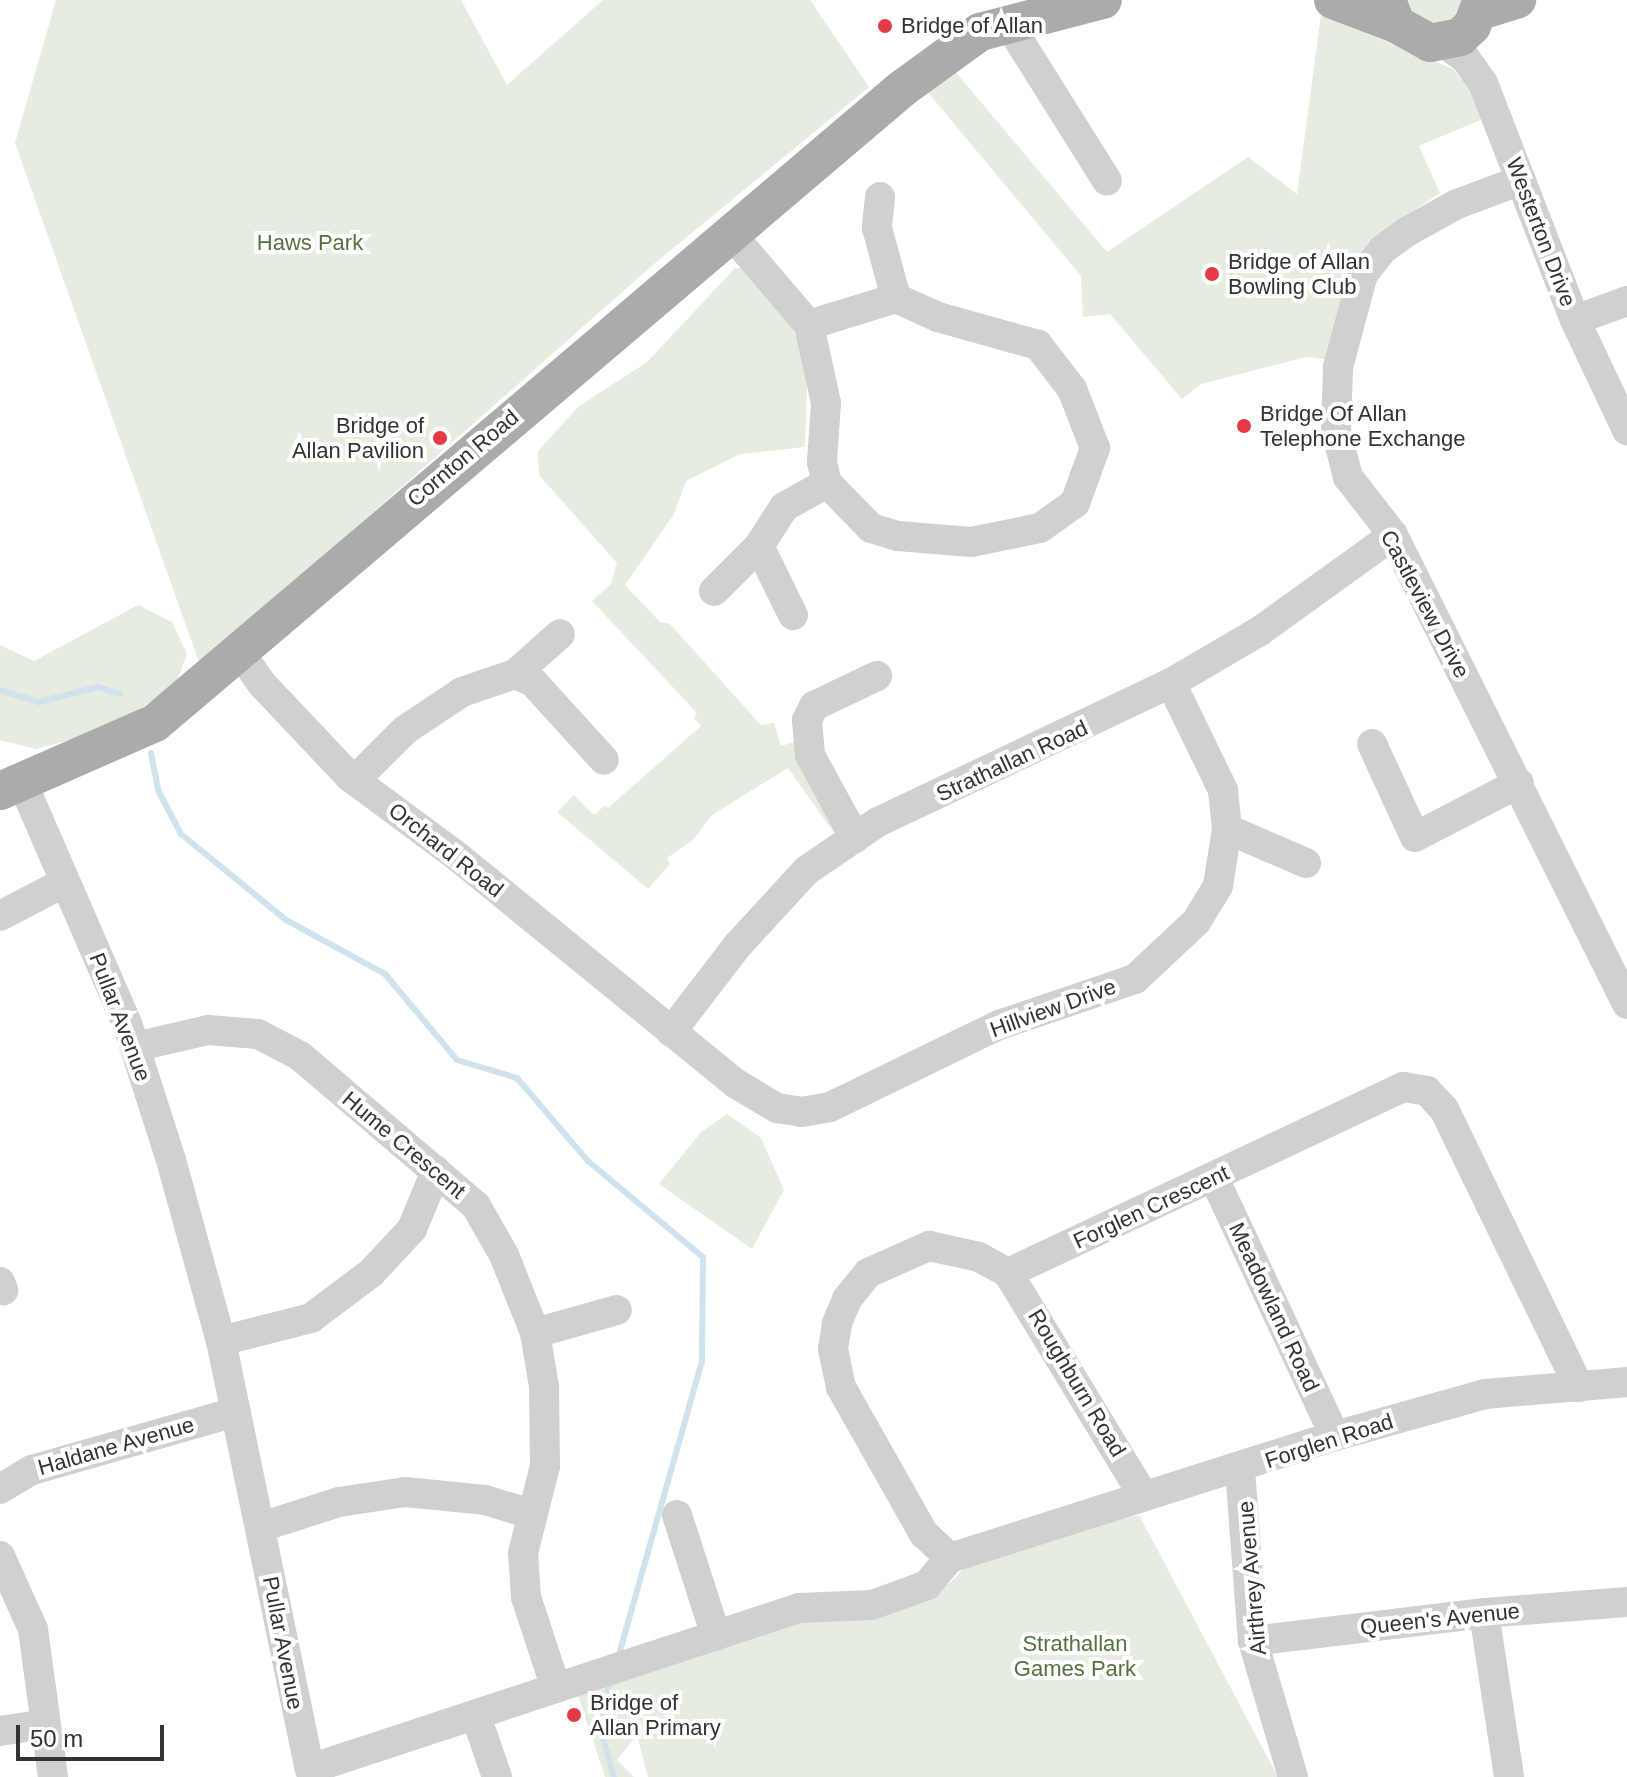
<!DOCTYPE html>
<style>
body{margin:0}
#map{position:relative;width:1627px;height:1777px;overflow:hidden;background:#fff;font-family:Arial,sans-serif}
div>[style]{position:absolute}
.green>*{inset:0;background:#e6ecdf}
.stream>*{height:6px;margin:-3px;padding:0 3px;transform-origin:3px;border-radius:3px;background:#cfe2ee}
.minor>*{height:30px;margin:-15px;padding:0 15px;transform-origin:15px;border-radius:15px;background:#d0d0d0}
.major>*{height:38px;margin:-19px;padding:0 19px;transform-origin:19px;border-radius:19px;background:#ababab}
.dots>*{width:22px;height:22px;translate:-50% -50%;box-sizing:border-box;border:4px solid #fff;border-radius:50%}
span{translate:-50% -50%;white-space:nowrap;text-align:center;line-height:1.15;-webkit-text-stroke:8px #fff;paint-order:stroke}
.poi-label{font-size:22px;color:#333}
.left{translate:0 -50%;text-align:left}
.right{translate:-100% -50%;text-align:right}
.street-label{font-size:22px;color:#333}
.park-label{font-size:22px;color:#56703f}
.scale{position:absolute;left:16px;top:1725px;width:148px;height:36px;box-sizing:border-box;border:4px solid #333;border-top:0;padding-left:10px;font-size:24px;line-height:28px;white-space:nowrap;color:#333;-webkit-text-stroke:6px #fff;paint-order:stroke}
</style>
<div id="map">
<div class="green">
<div style="clip-path:polygon(56px 0,461px 0,507px 85px,603px 0,810px 0,869px 87px,654px 264px,200px 665px,15px 143px)"></div>
<div style="clip-path:polygon(1402px 0,1470px 0,1461px 16px,1440px 26px,1416px 20px)"></div>
<div style="clip-path:polygon(1321px 15px,1453px 69px,1471px 89px,1485px 118px,1419px 146px,1440px 193px,1369px 241px,1356px 260px,1337px 313px,1328px 360px,1306px 357px,1201px 384px,1182px 399px,1110px 314px,1083px 317px,1081px 276px,926px 90px,954px 70px,1107px 252px,1248px 157px,1297px 194px)"></div>
<div style="clip-path:polygon(735px 268px,741px 268px,788px 319px,797px 338px,807px 383px,805px 447px,740px 454px,686px 481px,674px 514px,625px 585px,660px 622px,670px 624px,761px 725px,774px 723px,781px 746px,797px 741px,796px 760px,838px 829px,834px 833px,788px 768px,712px 815px,693px 840px,667px 858px,670px 864px,648px 889px,557px 812px,574px 795px,594px 815px,605px 805px,608px 808px,701px 726px,694px 718px,697px 713px,592px 601px,611px 584px,617px 563px,539px 475px,538px 451px,578px 407px,647px 362px)"></div>
<div style="clip-path:polygon(138px 605px,172px 622px,187px 654px,176px 684px,112px 728px,36px 749px,0 740px,0 645px,34px 661px)"></div>
<div style="clip-path:polygon(727px 1114px,761px 1138px,784px 1190px,752px 1249px,659px 1184px,701px 1132px)"></div>
<div style="clip-path:polygon(1139px 1515px,1278px 1777px,648px 1777px,637px 1735px,617px 1760px,634px 1777px,605px 1777px,578px 1695px,805px 1618px,851px 1620px,942px 1590px,981px 1552px)"></div>
</div>
<div class="stream">
<div style="left:0;top:690px;width:41px;rotate:17.1deg"></div>
<div style="left:39px;top:702px;width:61px;rotate:-14.3deg"></div>
<div style="left:98px;top:687px;width:23px;rotate:18deg"></div>
<div style="left:151px;top:753px;width:38px;rotate:79deg"></div>
<div style="left:158px;top:790px;width:50px;rotate:62.4deg"></div>
<div style="left:181px;top:834px;width:136px;rotate:39.3deg"></div>
<div style="left:286px;top:920px;width:113px;rotate:28.6deg"></div>
<div style="left:385px;top:974px;width:112px;rotate:50.1deg"></div>
<div style="left:457px;top:1060px;width:63px;rotate:16.7deg"></div>
<div style="left:517px;top:1078px;width:109px;rotate:49.5deg"></div>
<div style="left:588px;top:1161px;width:150px;rotate:39.9deg"></div>
<div style="left:703px;top:1257px;width:104px;rotate:90.6deg"></div>
<div style="left:702px;top:1361px;width:308px;rotate:105.8deg"></div>
<div style="left:611px;top:1679px;width:30px;rotate:105deg"></div>
<div style="left:603px;top:1708px;width:30px;rotate:90deg"></div>
<div style="left:603px;top:1738px;width:41px;rotate:74.2deg"></div>
</div>
<div class="minor">
<div style="left:1008px;top:23px;width:186px;rotate:57.9deg"></div>
<div style="left:1444px;top:43px;width:27px;rotate:36deg"></div>
<div style="left:1466px;top:59px;width:29px;rotate:55deg"></div>
<div style="left:1483px;top:83px;width:254px;rotate:68.8deg"></div>
<div style="left:1575px;top:320px;width:122px;rotate:64.7deg"></div>
<div style="left:1521px;top:180px;width:68px;rotate:159.4deg"></div>
<div style="left:1457px;top:204px;width:56px;rotate:151.1deg"></div>
<div style="left:1408px;top:231px;width:32px;rotate:144deg"></div>
<div style="left:1382px;top:250px;width:31px;rotate:128deg"></div>
<div style="left:1363px;top:274px;width:96px;rotate:105deg"></div>
<div style="left:1338px;top:367px;width:64px;rotate:91.8deg"></div>
<div style="left:1336px;top:431px;width:48px;rotate:75.4deg"></div>
<div style="left:1348px;top:477px;width:73px;rotate:52.2deg"></div>
<div style="left:1393px;top:535px;width:524px;rotate:63.48deg"></div>
<div style="left:880px;top:197px;width:31px;rotate:96deg"></div>
<div style="left:877px;top:228px;width:73px;rotate:74.8deg"></div>
<div style="left:732px;top:235px;width:118px;rotate:49.5deg"></div>
<div style="left:809px;top:325px;width:80px;rotate:77.7deg"></div>
<div style="left:826px;top:403px;width:59px;rotate:93.9deg"></div>
<div style="left:822px;top:462px;width:22px;rotate:77deg"></div>
<div style="left:827px;top:483px;width:63px;rotate:45.6deg"></div>
<div style="left:871px;top:528px;width:28px;rotate:17deg"></div>
<div style="left:898px;top:536px;width:73px;rotate:4.7deg"></div>
<div style="left:971px;top:542px;width:70px;rotate:-11.5deg"></div>
<div style="left:1040px;top:528px;width:43px;rotate:-35.5deg"></div>
<div style="left:1075px;top:503px;width:59px;rotate:-70deg"></div>
<div style="left:1095px;top:448px;width:63px;rotate:-111.3deg"></div>
<div style="left:1072px;top:389px;width:56px;rotate:-127.7deg"></div>
<div style="left:1038px;top:345px;width:104px;rotate:-164.4deg"></div>
<div style="left:938px;top:317px;width:46px;rotate:-155.7deg"></div>
<div style="left:896px;top:298px;width:91px;rotate:162.8deg"></div>
<div style="left:1575px;top:320px;width:55px;rotate:-20.1deg"></div>
<div style="left:714px;top:591px;width:64px;rotate:-45deg"></div>
<div style="left:793px;top:615px;width:77px;rotate:-116.2deg"></div>
<div style="left:759px;top:546px;width:46px;rotate:-57.3deg"></div>
<div style="left:784px;top:507px;width:49px;rotate:-29.2deg"></div>
<div style="left:239px;top:651px;width:40px;rotate:55.1deg"></div>
<div style="left:262px;top:684px;width:128px;rotate:46.6deg"></div>
<div style="left:350px;top:777px;width:134px;rotate:36.5deg"></div>
<div style="left:458px;top:857px;width:357px;rotate:39.2deg"></div>
<div style="left:735px;top:1083px;width:49px;rotate:30.8deg"></div>
<div style="left:777px;top:1108px;width:25px;rotate:9deg"></div>
<div style="left:802px;top:1112px;width:28px;rotate:-10deg"></div>
<div style="left:830px;top:1107px;width:188px;rotate:-25.9deg"></div>
<div style="left:999px;top:1025px;width:144px;rotate:-18.7deg"></div>
<div style="left:1135px;top:979px;width:83px;rotate:-43.1deg"></div>
<div style="left:1196px;top:922px;width:42px;rotate:-58.6deg"></div>
<div style="left:1218px;top:886px;width:58px;rotate:-81deg"></div>
<div style="left:1227px;top:829px;width:39px;rotate:-96deg"></div>
<div style="left:1223px;top:790px;width:119px;rotate:-115.9deg"></div>
<div style="left:515px;top:674px;width:60px;rotate:-41.6deg"></div>
<div style="left:1372px;top:744px;width:102px;rotate:65.2deg"></div>
<div style="left:1415px;top:837px;width:117px;rotate:-27.4deg"></div>
<div style="left:355px;top:780px;width:71px;rotate:-45deg"></div>
<div style="left:405px;top:730px;width:69px;rotate:-33.7deg"></div>
<div style="left:462px;top:692px;width:56px;rotate:-18.8deg"></div>
<div style="left:515px;top:674px;width:20px;rotate:24deg"></div>
<div style="left:533px;top:682px;width:105px;rotate:47.7deg"></div>
<div style="left:22px;top:782px;width:263px;rotate:66.5deg"></div>
<div style="left:127px;top:1023px;width:144px;rotate:72.2deg"></div>
<div style="left:171px;top:1160px;width:188px;rotate:74.6deg"></div>
<div style="left:221px;top:1341px;width:437px;rotate:78.3deg"></div>
<div style="left:310px;top:1769px;width:515px;rotate:-18.22deg"></div>
<div style="left:799px;top:1608px;width:73px;rotate:-2.4deg"></div>
<div style="left:872px;top:1605px;width:59px;rotate:-20deg"></div>
<div style="left:927px;top:1585px;width:35px;rotate:-50deg"></div>
<div style="left:950px;top:1558px;width:404px;rotate:-17.6deg"></div>
<div style="left:1335px;top:1436px;width:156px;rotate:-15.6deg"></div>
<div style="left:1485px;top:1394px;width:143px;rotate:-4.8deg"></div>
<div style="left:1227px;top:829px;width:86px;rotate:23.3deg"></div>
<div style="left:855px;top:838px;width:94px;rotate:-118.5deg"></div>
<div style="left:810px;top:755px;width:35px;rotate:-95deg"></div>
<div style="left:807px;top:720px;width:16px;rotate:-63deg"></div>
<div style="left:814px;top:706px;width:70px;rotate:-25.5deg"></div>
<div style="left:0;top:916px;width:73px;rotate:-27.6deg"></div>
<div style="left:671px;top:1032px;width:108px;rotate:-52.5deg"></div>
<div style="left:737px;top:946px;width:103px;rotate:-47.4deg"></div>
<div style="left:807px;top:870px;width:86px;rotate:-34.1deg"></div>
<div style="left:878px;top:822px;width:324px;rotate:-25.4deg"></div>
<div style="left:1171px;top:683px;width:103px;rotate:-30.3deg"></div>
<div style="left:1260px;top:631px;width:164px;rotate:-35.8deg"></div>
<div style="left:135px;top:1047px;width:75px;rotate:-13.1deg"></div>
<div style="left:208px;top:1030px;width:50px;rotate:4.6deg"></div>
<div style="left:258px;top:1034px;width:47px;rotate:27.6deg"></div>
<div style="left:300px;top:1056px;width:231px;rotate:40.4deg"></div>
<div style="left:476px;top:1206px;width:56px;rotate:60.3deg"></div>
<div style="left:504px;top:1255px;width:84px;rotate:68.3deg"></div>
<div style="left:535px;top:1333px;width:54px;rotate:80.4deg"></div>
<div style="left:544px;top:1386px;width:80px;rotate:89.3deg"></div>
<div style="left:545px;top:1466px;width:90px;rotate:104.2deg"></div>
<div style="left:523px;top:1553px;width:44px;rotate:86.1deg"></div>
<div style="left:526px;top:1597px;width:96px;rotate:71.8deg"></div>
<div style="left:1214px;top:1178px;width:285px;rotate:64.9deg"></div>
<div style="left:1008px;top:1273px;width:260px;rotate:58.7deg"></div>
<div style="left:0;top:1282px;width:9px;rotate:69deg"></div>
<div style="left:535px;top:1333px;width:85px;rotate:-15.7deg"></div>
<div style="left:221px;top:1341px;width:93px;rotate:-14.3deg"></div>
<div style="left:311px;top:1318px;width:75px;rotate:-36.9deg"></div>
<div style="left:371px;top:1273px;width:60px;rotate:-47deg"></div>
<div style="left:412px;top:1229px;width:63px;rotate:-67.5deg"></div>
<div style="left:1240px;top:1469px;width:172px;rotate:85.7deg"></div>
<div style="left:1253px;top:1641px;width:142px;rotate:73.6deg"></div>
<div style="left:0;top:1489px;width:37px;rotate:-31deg"></div>
<div style="left:32px;top:1470px;width:212px;rotate:-15.9deg"></div>
<div style="left:677px;top:1515px;width:127px;rotate:72.1deg"></div>
<div style="left:261px;top:1527px;width:82px;rotate:-17.8deg"></div>
<div style="left:339px;top:1502px;width:67px;rotate:-8.6deg"></div>
<div style="left:405px;top:1492px;width:80px;rotate:5.7deg"></div>
<div style="left:485px;top:1500px;width:48px;rotate:16.9deg"></div>
<div style="left:0;top:1556px;width:80px;rotate:65.7deg"></div>
<div style="left:33px;top:1629px;width:149px;rotate:82.3deg"></div>
<div style="left:950px;top:1558px;width:35px;rotate:-137deg"></div>
<div style="left:924px;top:1534px;width:169px;rotate:-119.5deg"></div>
<div style="left:841px;top:1387px;width:39px;rotate:-102deg"></div>
<div style="left:833px;top:1349px;width:26px;rotate:-81deg"></div>
<div style="left:837px;top:1323px;width:26px;rotate:-67deg"></div>
<div style="left:847px;top:1299px;width:33px;rotate:-51deg"></div>
<div style="left:868px;top:1273px;width:67px;rotate:-23.9deg"></div>
<div style="left:929px;top:1246px;width:51px;rotate:12.4deg"></div>
<div style="left:979px;top:1257px;width:33px;rotate:29deg"></div>
<div style="left:1008px;top:1273px;width:437px;rotate:-25.2deg"></div>
<div style="left:1403px;top:1087px;width:24px;rotate:9deg"></div>
<div style="left:1427px;top:1091px;width:25px;rotate:47deg"></div>
<div style="left:1444px;top:1109px;width:309px;rotate:64.1deg"></div>
<div style="left:1484px;top:1613px;width:166px;rotate:81.3deg"></div>
<div style="left:1253px;top:1641px;width:233px;rotate:-6.9deg"></div>
<div style="left:1484px;top:1613px;width:143px;rotate:-4.4deg"></div>
<div style="left:476px;top:1716px;width:65px;rotate:71deg"></div>
<div style="left:0;top:1731px;width:46px;rotate:-8.8deg"></div>
</div>
<div class="major">
<div style="left:1333px;top:0;width:67px;rotate:20.9deg"></div>
<div style="left:1387px;top:0;width:26px;rotate:69deg"></div>
<div style="left:1396px;top:24px;width:39px;rotate:29deg"></div>
<div style="left:1430px;top:43px;width:31px;rotate:-11deg"></div>
<div style="left:1460px;top:37px;width:16px;rotate:-43deg"></div>
<div style="left:1472px;top:26px;width:28px;rotate:-69deg"></div>
<div style="left:1480px;top:11px;width:39px;rotate:-17deg"></div>
<div style="left:0;top:791px;width:169px;rotate:-23.7deg"></div>
<div style="left:155px;top:723px;width:981px;rotate:-40.33deg"></div>
<div style="left:903px;top:88px;width:95px;rotate:-36deg"></div>
<div style="left:980px;top:32px;width:127px;rotate:-14.6deg"></div>
</div>
<div class="dots">
<div style="left:885px;top:26px;background:#e63946"></div>
<div style="left:1212px;top:274px;background:#e63946"></div>
<div style="left:1244px;top:426px;background:#e63946"></div>
<div style="left:440px;top:438px;background:#e63946"></div>
<div style="left:574px;top:1715px;background:#e63946"></div>
</div>
<div class="poi-label">
<span class="left" style="left:901px;top:26px">Bridge of Allan</span>
<span class="left" style="left:1228px;top:274px">Bridge of Allan<br>Bowling Club</span>
<span class="left" style="left:1260px;top:426px">Bridge Of Allan<br>Telephone Exchange</span>
<span class="right" style="left:424px;top:438px">Bridge of<br>Allan Pavilion</span>
<span class="left" style="left:590px;top:1715px">Bridge of<br>Allan Primary</span>
</div>
<div class="street-label">
<span style="left:1541px;top:232px;rotate:69deg">Westerton Drive</span>
<span style="left:463px;top:458px;rotate:-40deg">Cornton Road</span>
<span style="left:1425px;top:604px;rotate:62deg">Castleview Drive</span>
<span style="left:1012px;top:761px;rotate:-25deg">Strathallan Road</span>
<span style="left:446px;top:850px;rotate:38deg">Orchard Road</span>
<span style="left:1053px;top:1008px;rotate:-20deg">Hillview Drive</span>
<span style="left:120px;top:1017px;rotate:69deg">Pullar Avenue</span>
<span style="left:404px;top:1145px;rotate:40deg">Hume Crescent</span>
<span style="left:1151px;top:1207px;rotate:-25deg">Forglen Crescent</span>
<span style="left:1274px;top:1307px;rotate:65deg">Meadowland Road</span>
<span style="left:1077px;top:1383px;rotate:59deg">Roughburn Road</span>
<span style="left:1329px;top:1441px;rotate:-18deg">Forglen Road</span>
<span style="left:116px;top:1446px;rotate:-16deg">Haldane Avenue</span>
<span style="left:1252px;top:1578px;rotate:-95deg">Airthrey Avenue</span>
<span style="left:1440px;top:1619px;rotate:-6deg">Queen's Avenue</span>
<span style="left:283px;top:1643px;rotate:79deg">Pullar Avenue</span>
</div>
<div class="park-label">
<span style="left:310px;top:243px">Haws Park</span>
<span style="left:1075px;top:1656px">Strathallan<br>Games Park</span>
</div>
<div class="scale">50 m</div>
</div>
